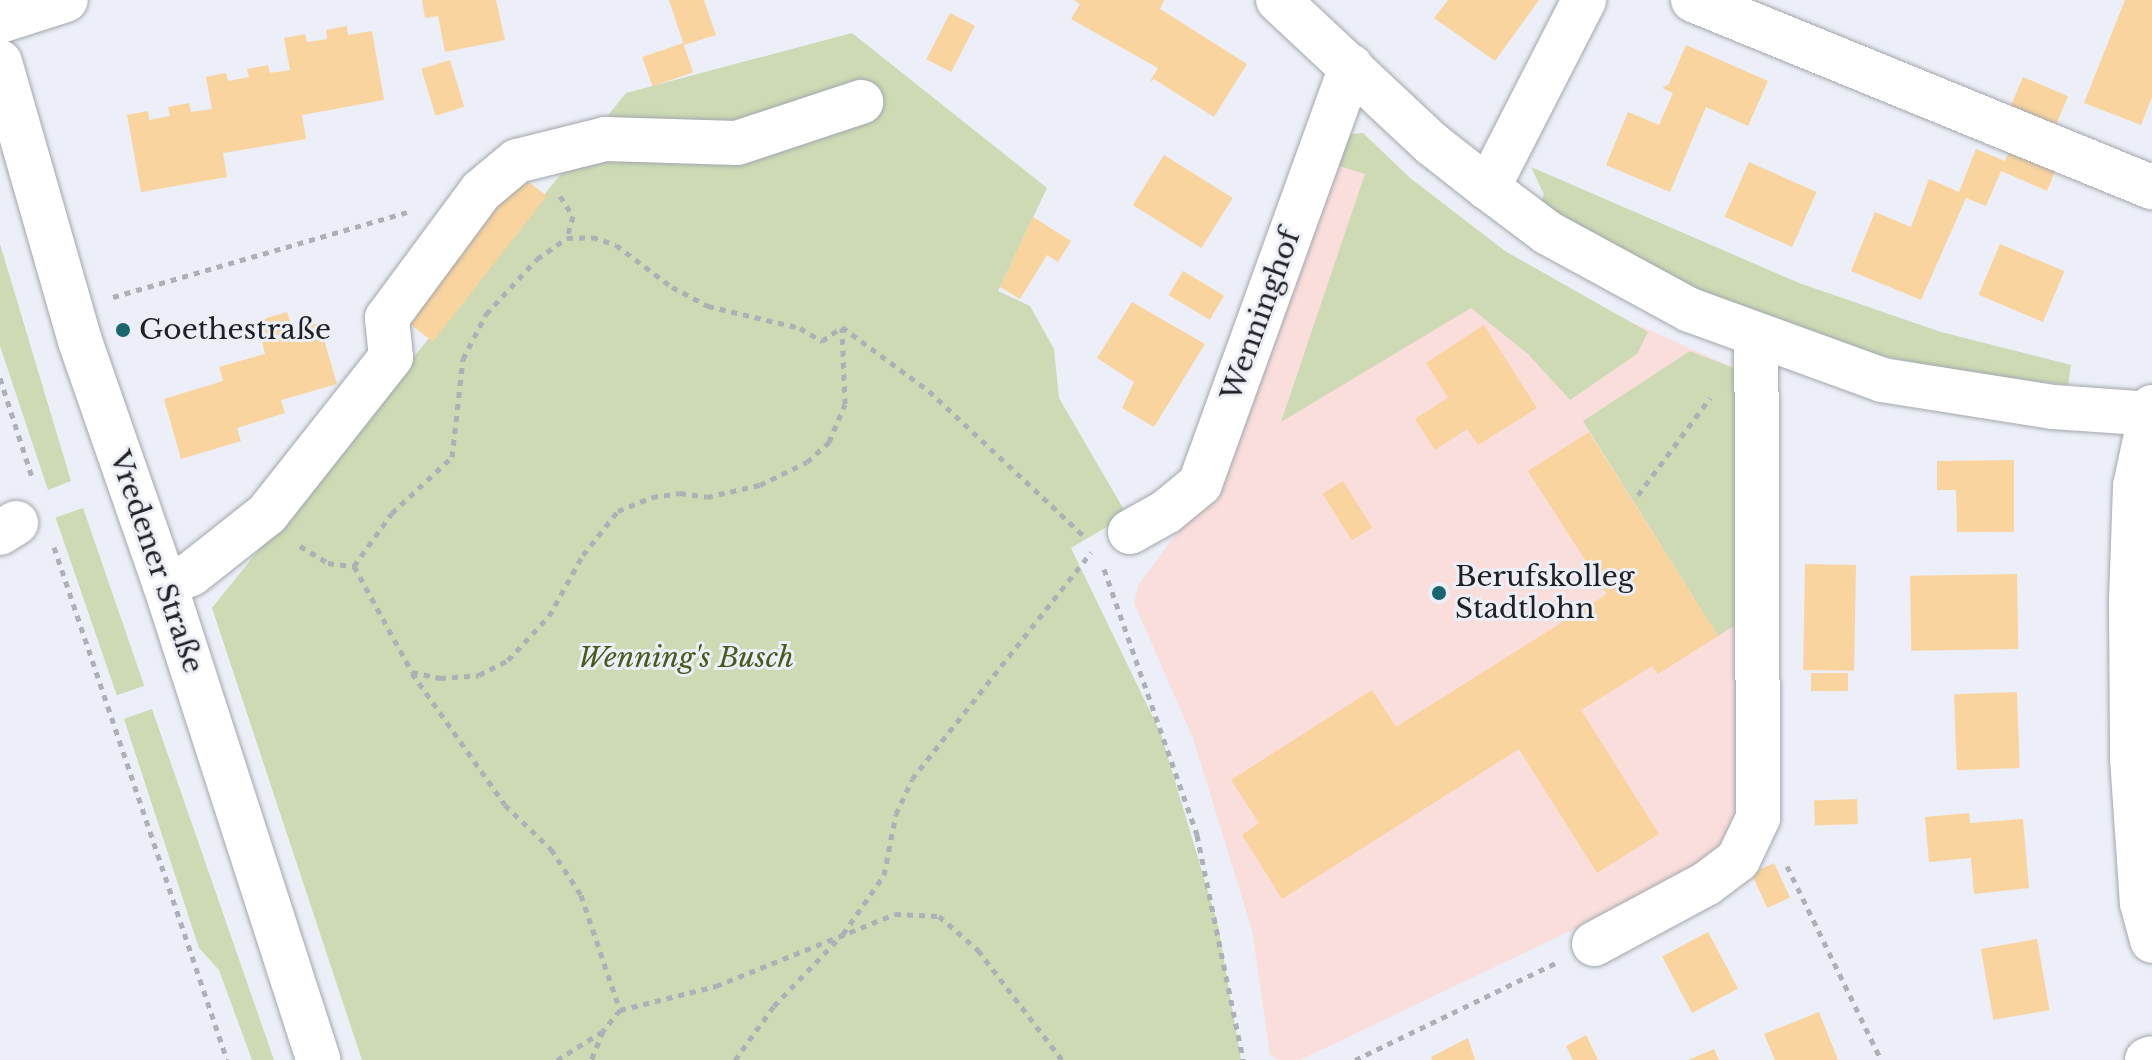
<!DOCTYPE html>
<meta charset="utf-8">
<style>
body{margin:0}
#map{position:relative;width:2152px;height:1060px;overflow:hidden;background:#eceff7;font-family:"Libre Baskerville",serif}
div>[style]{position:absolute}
.education>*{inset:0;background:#f9dedb}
.green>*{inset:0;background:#cddab3;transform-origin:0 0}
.building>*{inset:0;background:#f9d49e;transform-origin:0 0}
.path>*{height:5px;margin-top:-2.5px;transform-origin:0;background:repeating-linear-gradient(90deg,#aeb0b7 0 6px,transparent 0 12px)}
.roads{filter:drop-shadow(0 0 2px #a3a6ad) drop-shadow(0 0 2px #a3a6ad)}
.minor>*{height:44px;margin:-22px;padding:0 22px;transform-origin:22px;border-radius:22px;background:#fff}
.dots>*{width:22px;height:22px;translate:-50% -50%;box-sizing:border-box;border:4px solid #eceff7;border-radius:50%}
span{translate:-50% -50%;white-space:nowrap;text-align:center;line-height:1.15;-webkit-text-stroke:6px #eceff7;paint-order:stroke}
.street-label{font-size:28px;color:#202124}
.poi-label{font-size:28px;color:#202124}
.left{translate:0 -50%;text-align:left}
.park-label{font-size:28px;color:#4a5a1c;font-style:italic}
</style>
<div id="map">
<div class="education">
<div style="clip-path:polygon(1363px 133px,1410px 178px,1505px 251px,1582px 300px,1741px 371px,1743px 818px,1719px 860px,1300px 1060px,1279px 1060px,1270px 1055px,1252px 930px,1193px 738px,1134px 603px,1139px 584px,1224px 470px,1333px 164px)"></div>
</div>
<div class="green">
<div style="clip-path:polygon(852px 33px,1047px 188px,998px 291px,1030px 306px,1054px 349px,1059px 398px,1127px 515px,1071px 548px,1161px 734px,1218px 925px,1241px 1060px,362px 1060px,212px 608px,626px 93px)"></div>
<div style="clip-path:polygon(1363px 133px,1410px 178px,1505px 251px,1648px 332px,1637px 354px,1570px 400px,1528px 354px,1471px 308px,1281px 422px,1365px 174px,1333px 164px,1344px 135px)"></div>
<div style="clip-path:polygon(1531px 167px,1799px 283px,1941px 332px,2071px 365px,2068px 385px,1962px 373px,1830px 344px,1740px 314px,1537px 207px,1544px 195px)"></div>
<div style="clip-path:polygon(0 244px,71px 481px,48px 490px,0 346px)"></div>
<div style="clip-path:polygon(1690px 351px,1741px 371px,1743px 620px,1718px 636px,1583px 421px)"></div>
<div style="left:83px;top:508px;width:188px;height:29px;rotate:71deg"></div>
<div style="clip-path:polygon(152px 709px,242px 968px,274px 1060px,252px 1060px,219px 970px,199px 948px,124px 719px)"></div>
</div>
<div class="building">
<div style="clip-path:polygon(422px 0,496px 0,505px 40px,445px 52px,438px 16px,425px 18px)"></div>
<div style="clip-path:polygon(669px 0,704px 0,716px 35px,684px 45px)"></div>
<div style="clip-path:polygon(1074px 0,1164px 0,1160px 9px,1247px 64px,1214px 117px,1154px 79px,1149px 83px,1158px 68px,1071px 19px,1080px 4px)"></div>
<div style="clip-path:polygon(1448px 0,1539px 0,1495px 61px,1434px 18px)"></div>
<div style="clip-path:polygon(2125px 0,2152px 0,2152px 97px,2141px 125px,2084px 103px)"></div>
<div style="left:950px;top:13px;width:28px;height:52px;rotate:27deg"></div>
<div style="clip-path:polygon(347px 26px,348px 35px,372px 31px,384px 100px,302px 115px,306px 139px,223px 153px,227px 177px,141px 192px,127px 115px,148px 111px,149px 120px,170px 116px,168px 107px,189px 103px,191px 112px,212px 109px,206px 77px,226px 73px,228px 81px,249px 77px,247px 69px,268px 65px,270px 73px,290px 70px,284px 38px,305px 34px,307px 42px,327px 39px,326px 30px)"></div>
<div style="left:683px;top:43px;width:31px;height:43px;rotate:71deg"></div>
<div style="clip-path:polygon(1686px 45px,1768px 81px,1748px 126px,1706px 107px,1670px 192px,1606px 165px,1628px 112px,1659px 125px,1673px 93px,1662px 88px,1669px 84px)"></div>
<div style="left:450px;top:60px;width:49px;height:30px;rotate:73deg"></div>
<div style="left:2023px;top:77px;width:49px;height:43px;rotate:23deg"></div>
<div style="clip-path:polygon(2012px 145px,2058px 164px,2047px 191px,2001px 171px,1986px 206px,1966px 198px,1921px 300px,1851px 271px,1875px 212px,1911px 227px,1929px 179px,1959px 192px,1976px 149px,2005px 161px)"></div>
<div style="left:1164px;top:155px;width:81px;height:59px;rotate:32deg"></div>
<div style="left:1749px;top:162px;width:74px;height:60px;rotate:24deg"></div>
<div style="left:516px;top:172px;width:39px;height:185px;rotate:38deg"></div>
<div style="clip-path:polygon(1033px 217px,1071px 241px,1058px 262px,1047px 255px,1020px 299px,1000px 287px)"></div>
<div style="left:2000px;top:244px;width:70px;height:55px;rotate:23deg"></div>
<div style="left:1183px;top:271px;width:48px;height:28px;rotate:31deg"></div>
<div style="clip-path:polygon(1132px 302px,1205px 344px,1154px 427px,1122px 408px,1134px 382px,1097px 358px)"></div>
<div style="clip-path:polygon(287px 312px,293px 330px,319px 323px,337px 384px,281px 400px,285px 413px,237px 428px,241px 441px,181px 459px,164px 399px,223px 381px,219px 367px,265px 354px,257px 321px)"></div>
<div style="clip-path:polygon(1484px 325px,1537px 408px,1478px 445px,1467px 429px,1435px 450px,1415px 419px,1448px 398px,1426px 363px)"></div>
<div style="clip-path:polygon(1589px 432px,1718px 636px,1658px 674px,1652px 666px,1581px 710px,1659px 834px,1597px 873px,1519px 749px,1282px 899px,1242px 835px,1259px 823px,1231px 780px,1372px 690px,1396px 727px,1607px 594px,1528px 471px)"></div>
<div style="clip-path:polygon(2014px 460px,2014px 532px,1957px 532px,1956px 490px,1937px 490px,1937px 461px)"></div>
<div style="left:1343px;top:481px;width:55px;height:24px;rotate:58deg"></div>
<div style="left:1805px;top:564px;width:51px;height:106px;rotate:1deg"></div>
<div style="left:2017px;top:574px;width:75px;height:107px;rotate:89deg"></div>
<div style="left:1811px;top:673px;width:37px;height:18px"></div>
<div style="left:2017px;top:692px;width:76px;height:63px;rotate:88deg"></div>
<div style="left:1857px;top:799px;width:25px;height:43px;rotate:88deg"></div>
<div style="clip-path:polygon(1969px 813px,1970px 823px,2023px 819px,2029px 888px,1974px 894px,1971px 858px,1929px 862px,1925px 817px)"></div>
<div style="left:1774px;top:863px;width:38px;height:25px;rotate:65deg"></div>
<div style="left:1708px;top:932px;width:64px;height:52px;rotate:62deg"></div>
<div style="left:2037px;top:939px;width:72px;height:57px;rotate:80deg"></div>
<div style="clip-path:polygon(1819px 1012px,1838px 1060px,1775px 1060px,1764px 1034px)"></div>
<div style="clip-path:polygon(1586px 1035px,1598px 1060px,1573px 1060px,1566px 1046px)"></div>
<div style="clip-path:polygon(1468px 1038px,1475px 1060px,1432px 1060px,1431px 1057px)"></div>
<div style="clip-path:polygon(1714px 1049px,1719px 1060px,1688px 1060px)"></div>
</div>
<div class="path">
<div style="left:560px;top:196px;width:24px;rotate:57deg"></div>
<div style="left:573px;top:216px;width:23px;rotate:105deg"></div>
<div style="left:567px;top:238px;width:25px;rotate:-2deg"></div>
<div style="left:592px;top:237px;width:25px;rotate:18deg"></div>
<div style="left:616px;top:245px;width:70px;rotate:36.9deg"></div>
<div style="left:672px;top:287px;width:41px;rotate:27.8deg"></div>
<div style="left:708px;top:306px;width:95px;rotate:13.4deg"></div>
<div style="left:800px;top:328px;width:26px;rotate:31deg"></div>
<div style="left:822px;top:341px;width:24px;rotate:-35deg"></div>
<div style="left:842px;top:327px;width:108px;rotate:36.3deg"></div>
<div style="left:929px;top:391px;width:214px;rotate:43.1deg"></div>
<div style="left:113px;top:297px;width:306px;rotate:-16.1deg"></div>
<div style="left:0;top:378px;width:107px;rotate:72.1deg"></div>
<div style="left:1638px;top:495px;width:121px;rotate:-53.4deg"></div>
<div style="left:300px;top:546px;width:33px;rotate:31deg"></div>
<div style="left:328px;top:563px;width:26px;rotate:7deg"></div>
<div style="left:354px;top:566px;width:121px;rotate:61.3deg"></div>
<div style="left:412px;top:672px;width:29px;rotate:12deg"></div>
<div style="left:440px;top:678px;width:39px;rotate:-4deg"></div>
<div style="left:479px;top:675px;width:33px;rotate:-27deg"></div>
<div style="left:508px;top:660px;width:60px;rotate:-47deg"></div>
<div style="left:549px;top:616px;width:70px;rotate:-60.9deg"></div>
<div style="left:583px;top:555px;width:56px;rotate:-51.5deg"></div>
<div style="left:618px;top:511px;width:37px;rotate:-22deg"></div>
<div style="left:652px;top:497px;width:28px;rotate:-8deg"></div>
<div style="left:680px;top:493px;width:27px;rotate:8deg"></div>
<div style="left:707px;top:497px;width:54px;rotate:-12.8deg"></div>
<div style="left:760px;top:485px;width:52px;rotate:-26.1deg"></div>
<div style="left:807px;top:462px;width:30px;rotate:-42deg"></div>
<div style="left:829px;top:442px;width:41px;rotate:-67.2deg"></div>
<div style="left:845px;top:404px;width:76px;rotate:-92.3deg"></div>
<div style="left:54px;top:547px;width:541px;rotate:71.36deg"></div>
<div style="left:354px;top:566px;width:65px;rotate:-54.4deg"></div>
<div style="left:392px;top:513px;width:82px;rotate:-43deg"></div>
<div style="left:452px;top:457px;width:99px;rotate:-83.6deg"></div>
<div style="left:463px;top:359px;width:51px;rotate:-62.9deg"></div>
<div style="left:486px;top:314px;width:75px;rotate:-47.2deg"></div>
<div style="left:537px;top:259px;width:37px;rotate:-35deg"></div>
<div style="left:1104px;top:569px;width:282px;rotate:70.7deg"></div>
<div style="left:1197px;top:835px;width:230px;rotate:78.4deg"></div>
<div style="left:412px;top:673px;width:161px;rotate:54.8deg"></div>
<div style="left:505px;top:805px;width:64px;rotate:43.7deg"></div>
<div style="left:551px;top:849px;width:55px;rotate:56.9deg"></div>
<div style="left:581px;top:895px;width:121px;rotate:71.3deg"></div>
<div style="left:620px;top:1010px;width:27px;rotate:129deg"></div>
<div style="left:603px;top:1031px;width:31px;rotate:112deg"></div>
<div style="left:1787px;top:866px;width:216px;rotate:64.1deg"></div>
<div style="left:620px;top:1010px;width:99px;rotate:-14deg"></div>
<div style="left:716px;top:986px;width:193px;rotate:-21.9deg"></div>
<div style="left:895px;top:914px;width:44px;rotate:2.6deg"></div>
<div style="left:939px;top:916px;width:52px;rotate:41.1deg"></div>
<div style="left:978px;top:950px;width:138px;rotate:52.6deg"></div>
<div style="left:557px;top:1060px;width:53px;rotate:-31.9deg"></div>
<div style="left:735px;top:1060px;width:67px;rotate:-54.2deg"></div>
<div style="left:774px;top:1006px;width:100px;rotate:-46.2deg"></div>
<div style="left:843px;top:934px;width:72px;rotate:-55.2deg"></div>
<div style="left:884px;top:875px;width:62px;rotate:-78.9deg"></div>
<div style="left:896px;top:814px;width:38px;rotate:-65deg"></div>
<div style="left:912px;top:779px;width:289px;rotate:-51.7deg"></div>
<div style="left:1355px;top:1060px;width:223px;rotate:-25.8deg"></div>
</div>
<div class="roads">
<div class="minor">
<div style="left:1278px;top:0;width:211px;rotate:43.1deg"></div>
<div style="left:1432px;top:144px;width:71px;rotate:38.2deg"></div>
<div style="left:1488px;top:188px;width:75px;rotate:36.9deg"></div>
<div style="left:1548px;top:233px;width:162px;rotate:28.5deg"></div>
<div style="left:1690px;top:310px;width:204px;rotate:20deg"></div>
<div style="left:1882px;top:380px;width:173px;rotate:9deg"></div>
<div style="left:2053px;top:407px;width:99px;rotate:4deg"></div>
<div style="left:1693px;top:0;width:496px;rotate:22.2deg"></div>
<div style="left:0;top:21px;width:69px;rotate:-17.7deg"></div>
<div style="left:0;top:62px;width:290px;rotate:74deg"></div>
<div style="left:80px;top:341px;width:258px;rotate:70.8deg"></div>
<div style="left:165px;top:585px;width:499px;rotate:72.1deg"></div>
<div style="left:1488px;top:188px;width:211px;rotate:-62.9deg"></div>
<div style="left:2152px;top:407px;width:81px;rotate:102.1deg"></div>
<div style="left:2135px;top:486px;width:117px;rotate:92deg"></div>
<div style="left:2131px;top:603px;width:155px;rotate:89.6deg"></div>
<div style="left:2132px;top:758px;width:145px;rotate:86.1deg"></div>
<div style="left:2142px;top:903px;width:39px;rotate:75deg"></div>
<div style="left:1130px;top:532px;width:41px;rotate:-29.1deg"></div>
<div style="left:1166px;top:512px;width:44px;rotate:-39.5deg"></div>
<div style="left:1200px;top:484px;width:444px;rotate:-70.1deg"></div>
<div style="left:0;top:533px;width:19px;rotate:-32deg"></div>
<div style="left:165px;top:585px;width:28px;rotate:-23deg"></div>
<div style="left:191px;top:574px;width:97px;rotate:-38.3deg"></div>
<div style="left:267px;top:514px;width:200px;rotate:-51.7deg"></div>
<div style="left:391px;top:357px;width:39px;rotate:-96deg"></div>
<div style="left:387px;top:318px;width:158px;rotate:-53.5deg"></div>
<div style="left:481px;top:191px;width:47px;rotate:-39.8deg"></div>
<div style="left:517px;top:161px;width:91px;rotate:-14deg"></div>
<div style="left:605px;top:139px;width:132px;rotate:1.7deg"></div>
<div style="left:737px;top:143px;width:131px;rotate:-18.3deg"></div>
<div style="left:1594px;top:944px;width:127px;rotate:-28.2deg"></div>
<div style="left:1706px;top:884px;width:40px;rotate:-37deg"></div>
<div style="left:1738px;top:860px;width:47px;rotate:-64.5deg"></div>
<div style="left:1758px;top:818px;width:482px;rotate:-90.2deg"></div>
<div style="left:2147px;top:1060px;width:5px;rotate:-22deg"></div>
</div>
</div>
<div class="dots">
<div style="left:123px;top:330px;background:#19666e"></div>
<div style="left:1439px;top:593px;background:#19666e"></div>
</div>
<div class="street-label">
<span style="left:1261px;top:315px;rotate:-70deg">Wenninghof</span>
<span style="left:156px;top:562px;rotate:71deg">Vredener Straße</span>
</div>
<div class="poi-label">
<span class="left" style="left:139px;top:330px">Goethestraße</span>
<span class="left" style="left:1455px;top:593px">Berufskolleg<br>Stadtlohn</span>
</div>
<div class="park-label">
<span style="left:686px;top:658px">Wenning's Busch</span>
</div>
</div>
